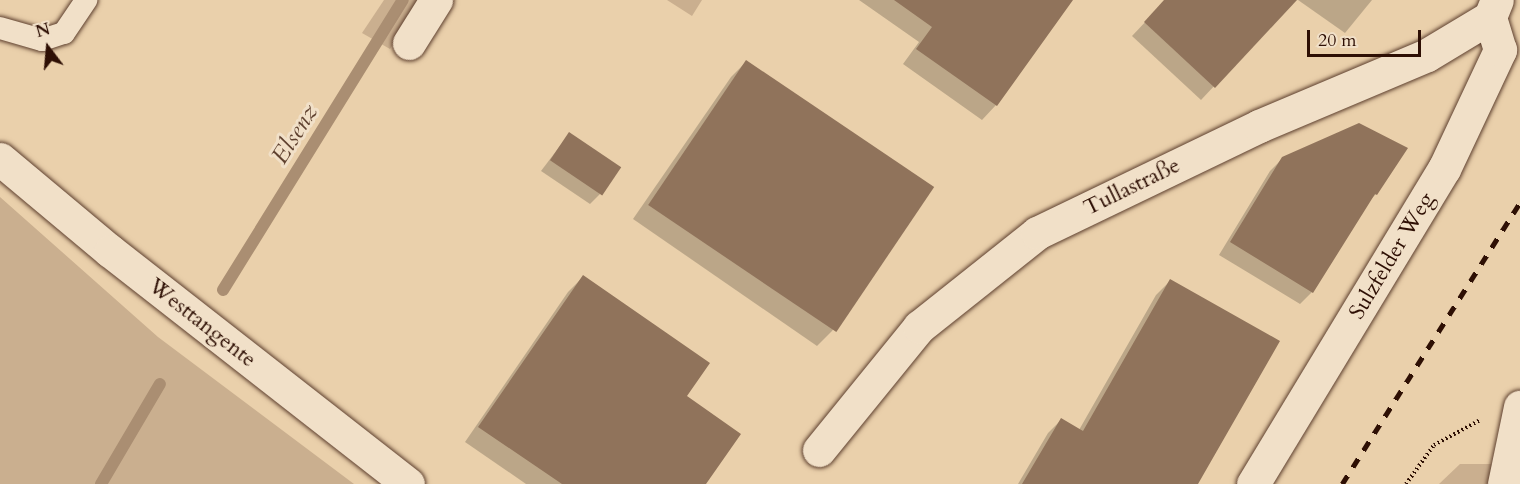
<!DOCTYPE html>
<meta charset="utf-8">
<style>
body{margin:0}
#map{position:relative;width:1520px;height:484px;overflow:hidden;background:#ead0ab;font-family:Cardo,serif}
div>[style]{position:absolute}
.green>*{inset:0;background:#caaf8f}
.shadow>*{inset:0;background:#0003}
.stream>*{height:12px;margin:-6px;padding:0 6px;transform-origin:6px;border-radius:6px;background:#aa8e72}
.building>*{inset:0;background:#90735b;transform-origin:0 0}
.path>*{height:4px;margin-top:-2px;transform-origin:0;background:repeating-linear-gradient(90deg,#2e0f04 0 1.5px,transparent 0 4.5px)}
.roads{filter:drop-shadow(0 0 2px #5d3f2e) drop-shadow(0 0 2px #5d3f2e)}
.service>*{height:22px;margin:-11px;padding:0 11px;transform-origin:11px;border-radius:11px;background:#f1e0c8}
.minor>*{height:33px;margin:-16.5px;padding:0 16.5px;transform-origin:16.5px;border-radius:16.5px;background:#f1e0c8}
.secondary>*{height:33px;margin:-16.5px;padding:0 16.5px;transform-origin:16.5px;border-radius:16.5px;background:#f1e0c8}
.rail>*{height:4.5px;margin-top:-2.25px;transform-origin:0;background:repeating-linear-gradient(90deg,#2e0f04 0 10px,transparent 0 20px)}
span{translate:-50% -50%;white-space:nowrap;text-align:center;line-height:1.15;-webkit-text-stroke:6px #f1e0c8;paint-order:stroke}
.street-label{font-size:22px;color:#2e0f04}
.water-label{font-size:24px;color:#604230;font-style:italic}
.north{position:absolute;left:18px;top:18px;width:60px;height:60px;-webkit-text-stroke:4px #f1e0c8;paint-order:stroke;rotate:344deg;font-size:16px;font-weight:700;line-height:24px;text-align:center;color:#2e0f04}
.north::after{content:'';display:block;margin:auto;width:21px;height:27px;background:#2e0f04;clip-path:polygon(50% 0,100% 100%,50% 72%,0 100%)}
.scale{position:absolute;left:1307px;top:30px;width:114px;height:27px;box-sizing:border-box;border:3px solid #2e0f04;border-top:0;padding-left:8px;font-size:18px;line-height:21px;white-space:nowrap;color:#2e0f04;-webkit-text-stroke:4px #f1e0c8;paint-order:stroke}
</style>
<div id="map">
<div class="green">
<div style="clip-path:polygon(384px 0,421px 0,390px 49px,362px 33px)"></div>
<div style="clip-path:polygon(667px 0,702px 0,692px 16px)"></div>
<div style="clip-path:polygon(0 197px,158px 337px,354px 484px,0 484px)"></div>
<div style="clip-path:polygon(1460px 464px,1520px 464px,1520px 484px,1439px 484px)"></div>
</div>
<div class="shadow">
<div style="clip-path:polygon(859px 0,1059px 0,996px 105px,982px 120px,903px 64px,919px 42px)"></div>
<div style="clip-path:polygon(1166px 0,1295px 0,1201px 100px,1132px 36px)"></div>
<div style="clip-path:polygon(1298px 0,1372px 0,1345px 33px)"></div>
<div style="clip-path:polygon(746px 62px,930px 188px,832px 331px,817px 346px,633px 219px,731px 77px)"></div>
<div style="clip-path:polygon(569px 134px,600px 194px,590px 204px,541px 171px)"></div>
<div style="clip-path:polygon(1283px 158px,1376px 194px,1368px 202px,1312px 292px,1300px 304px,1219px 255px,1270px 171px)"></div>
<div style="clip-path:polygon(583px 277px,684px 397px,704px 484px,526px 484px,465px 442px,568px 292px)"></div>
<div style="clip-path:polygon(1170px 281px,1197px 484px,1018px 484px,1048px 433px,1061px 420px,1079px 430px,1156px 295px)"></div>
</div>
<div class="stream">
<div style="left:223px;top:290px;width:341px;rotate:-58.2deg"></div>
<div style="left:101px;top:484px;width:116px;rotate:-59.5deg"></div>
</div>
<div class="building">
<div style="clip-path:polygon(894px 0,1073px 0,997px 106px,916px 49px,932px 27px)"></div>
<div style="clip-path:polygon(1164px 0,1297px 0,1215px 88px,1144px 22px)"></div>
<div style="left:746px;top:60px;width:227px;height:175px;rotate:34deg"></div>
<div style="clip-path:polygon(1359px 123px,1408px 148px,1377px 195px,1375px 194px,1313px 293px,1230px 242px,1282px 157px)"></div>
<div style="left:569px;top:132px;width:63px;height:34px;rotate:34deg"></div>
<div style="clip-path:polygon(583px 275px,710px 363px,687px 396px,741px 434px,706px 484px,562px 484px,478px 427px)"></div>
<div style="clip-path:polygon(1170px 279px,1280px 341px,1198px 484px,1022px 484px,1061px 418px,1083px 431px)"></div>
</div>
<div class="path">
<div style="left:1406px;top:484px;width:48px;rotate:-54.3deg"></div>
<div style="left:1434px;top:445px;width:52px;rotate:-28.5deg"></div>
</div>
<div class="roads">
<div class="service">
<div style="left:0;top:28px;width:44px;rotate:15.9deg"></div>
<div style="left:42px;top:40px;width:23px;rotate:-18deg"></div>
<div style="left:64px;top:33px;width:40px;rotate:-56deg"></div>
</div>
<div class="minor">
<div style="left:409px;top:43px;width:51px;rotate:-57.9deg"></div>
<div style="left:819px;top:450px;width:159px;rotate:-50.9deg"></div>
<div style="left:919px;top:327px;width:151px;rotate:-38.5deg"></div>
<div style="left:1037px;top:233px;width:246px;rotate:-25.7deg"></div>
<div style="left:1259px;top:126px;width:182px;rotate:-22.9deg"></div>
<div style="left:1427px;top:55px;width:74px;rotate:-31.1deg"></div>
<div style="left:1490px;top:17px;width:18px;rotate:-68deg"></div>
<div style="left:1253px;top:484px;width:368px;rotate:-58.8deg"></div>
<div style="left:1444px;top:169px;width:132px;rotate:-64.8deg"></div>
<div style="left:1500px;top:50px;width:34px;rotate:-107deg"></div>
</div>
<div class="secondary">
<div style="left:0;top:159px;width:143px;rotate:39.9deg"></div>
<div style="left:110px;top:251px;width:378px;rotate:38deg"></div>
<div style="left:1504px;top:484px;width:79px;rotate:-78.3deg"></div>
</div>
</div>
<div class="rail">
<div style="left:1342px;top:484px;width:333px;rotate:-57.7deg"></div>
</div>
<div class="street-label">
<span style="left:1132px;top:187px;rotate:-26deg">Tullastraße</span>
<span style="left:1392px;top:256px;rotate:-59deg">Sulzfelder Weg</span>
<span style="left:202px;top:323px;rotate:38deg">Westtangente</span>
</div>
<div class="water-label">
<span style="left:295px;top:134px;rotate:-58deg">Elsenz</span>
</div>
<div class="north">N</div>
<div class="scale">20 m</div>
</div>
